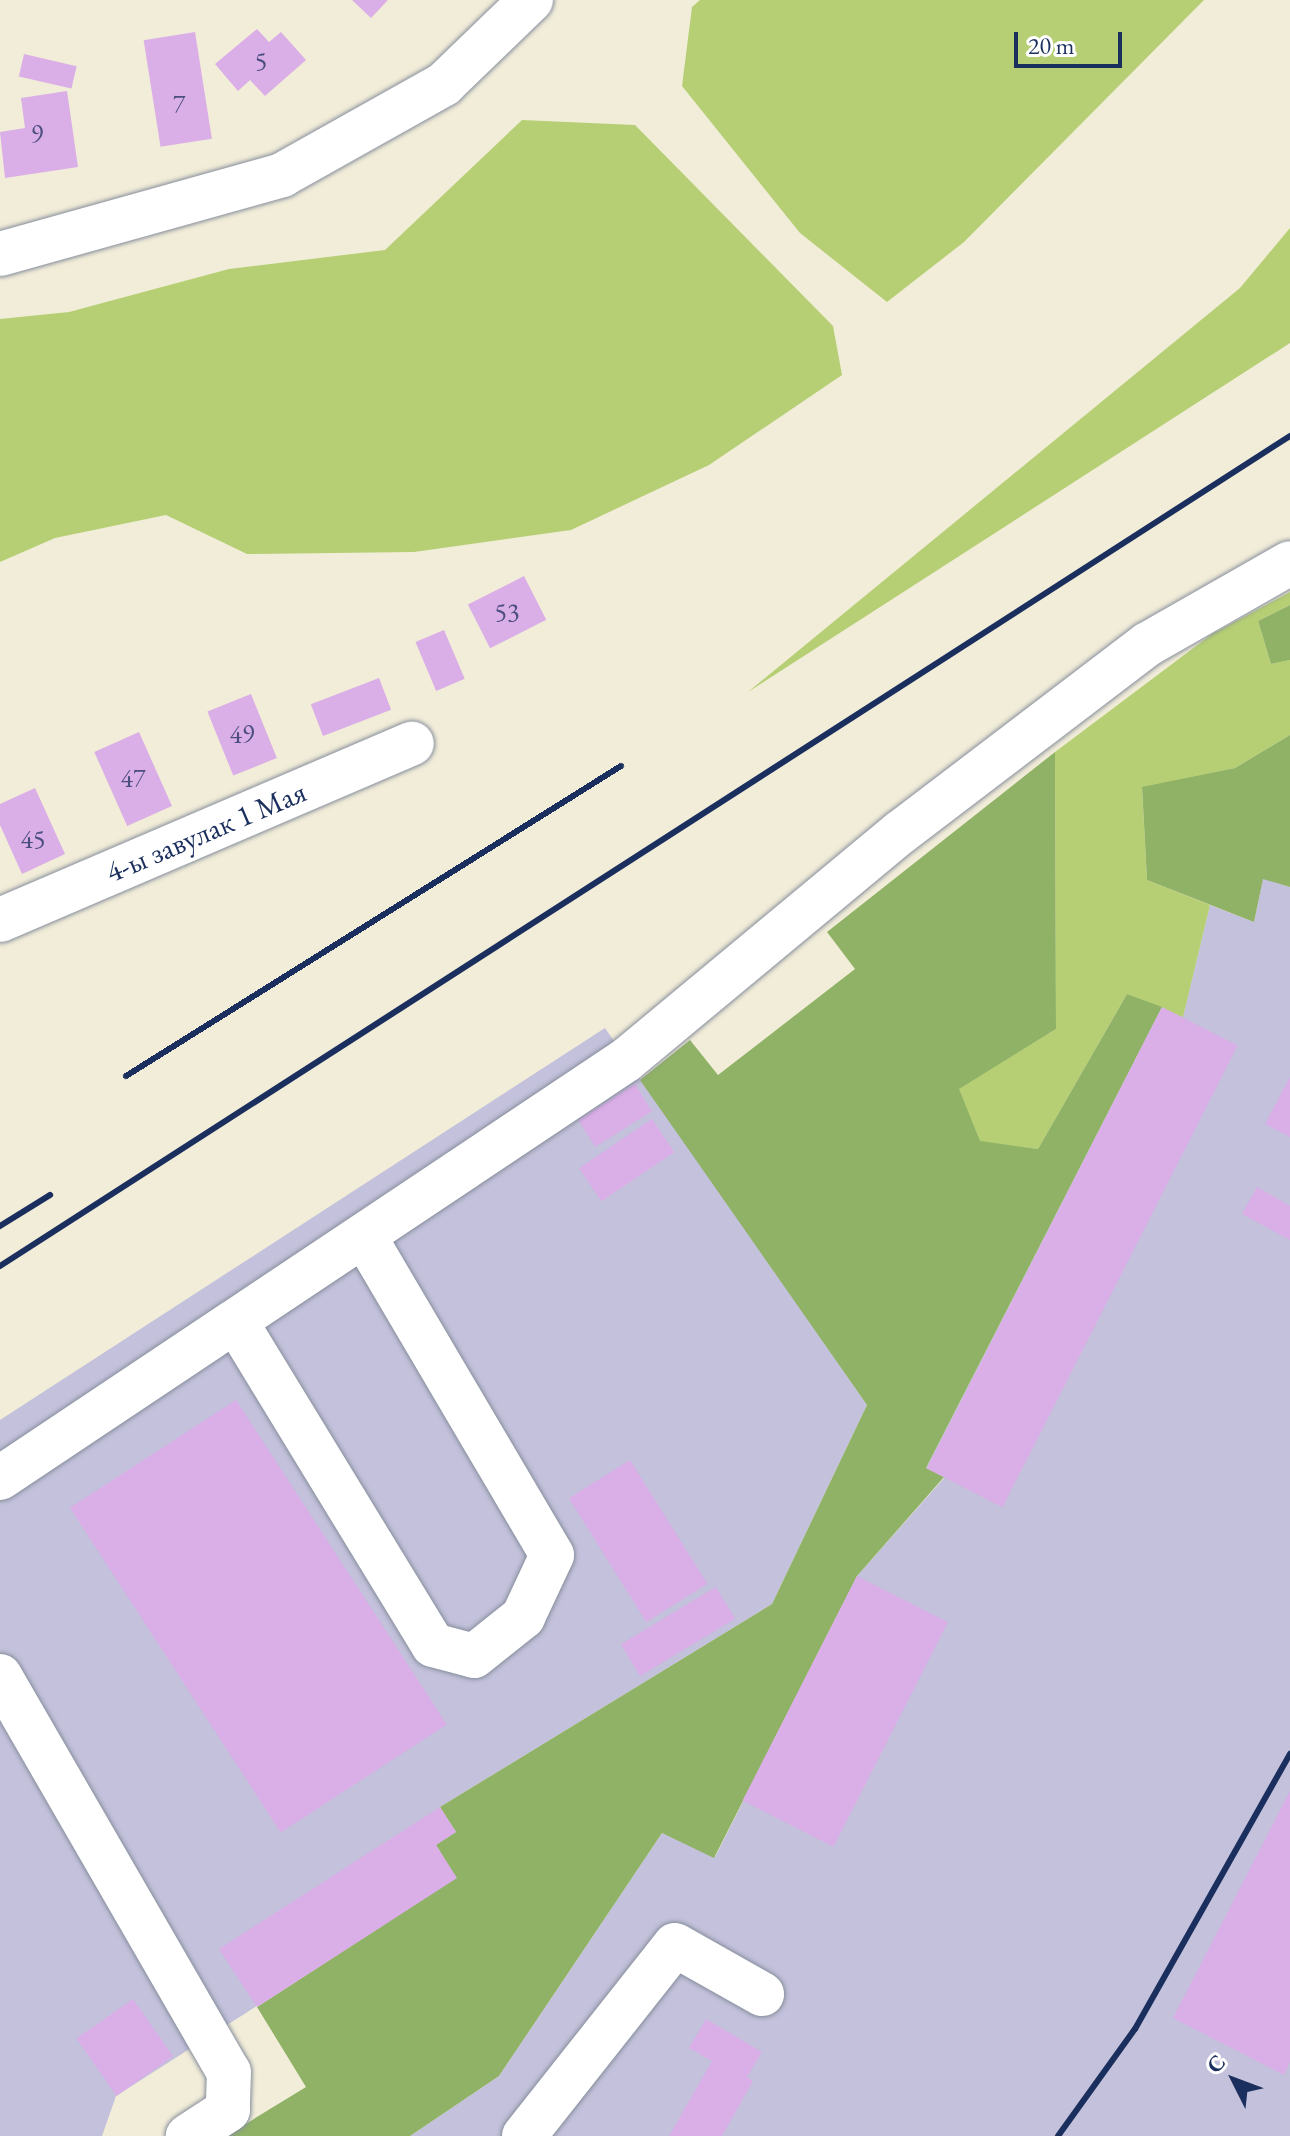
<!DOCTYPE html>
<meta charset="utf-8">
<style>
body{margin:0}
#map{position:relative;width:1290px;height:2136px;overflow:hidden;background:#f2edd9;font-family:"EB Garamond",serif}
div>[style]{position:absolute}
.industrial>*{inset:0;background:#c3c1db}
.green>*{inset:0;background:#b6cf74}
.forest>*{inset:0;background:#90b266}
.building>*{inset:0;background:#daaee7;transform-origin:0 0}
.roads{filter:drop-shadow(0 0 2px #868e9c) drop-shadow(0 0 2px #868e9c)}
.minor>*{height:44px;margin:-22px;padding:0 22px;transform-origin:22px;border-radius:22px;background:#fff}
.rail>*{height:6px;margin:-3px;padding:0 3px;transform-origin:3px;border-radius:3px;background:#1b2f5e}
span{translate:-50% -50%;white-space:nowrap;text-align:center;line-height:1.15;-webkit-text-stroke:7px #fff;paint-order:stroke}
.number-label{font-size:26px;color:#4b4f80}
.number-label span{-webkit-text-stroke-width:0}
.street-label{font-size:30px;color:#1b2f5e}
.north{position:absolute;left:1194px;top:2040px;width:80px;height:80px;-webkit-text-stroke:6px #fff;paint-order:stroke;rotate:312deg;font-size:22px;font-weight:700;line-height:32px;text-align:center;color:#1b2f5e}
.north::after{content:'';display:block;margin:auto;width:28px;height:36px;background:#1b2f5e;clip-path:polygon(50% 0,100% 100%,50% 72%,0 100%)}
.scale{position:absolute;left:1014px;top:32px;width:108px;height:36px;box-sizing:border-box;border:4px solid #1b2f5e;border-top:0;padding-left:10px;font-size:24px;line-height:28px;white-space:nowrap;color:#1b2f5e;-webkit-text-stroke:6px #fff;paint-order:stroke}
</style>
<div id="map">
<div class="industrial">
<div style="clip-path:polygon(1263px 878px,1290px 887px,1290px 2136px,410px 2136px,499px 2076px,662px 1833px,715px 1857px,857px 1576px,944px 1478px,926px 1468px,1162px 1007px,1183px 1016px,1210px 905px,1254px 922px)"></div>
<div style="clip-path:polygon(605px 1028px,867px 1405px,772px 1604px,440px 1807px,456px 1832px,436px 1846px,457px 1878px,116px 2096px,102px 2136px,0 2136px,0 1420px)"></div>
</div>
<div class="green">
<div style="clip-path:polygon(700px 0,1204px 0,964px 242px,887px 302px,800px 233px,682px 86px,692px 7px)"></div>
<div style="clip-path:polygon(522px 120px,635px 125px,833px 326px,842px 375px,709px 465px,571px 530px,414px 552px,247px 554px,166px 515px,55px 538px,0 562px,0 319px,69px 312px,229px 269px,385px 250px)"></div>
<div style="clip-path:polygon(1290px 228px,1290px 343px,748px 692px,1240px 288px)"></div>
<div style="clip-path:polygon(1290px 592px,1290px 605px,1258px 621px,1271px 664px,1290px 660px,1290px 735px,1235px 768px,1142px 788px,1147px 880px,1210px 905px,1183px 1017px,1127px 994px,1038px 1149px,980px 1142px,958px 1089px,1056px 1029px,1055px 752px,1212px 634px)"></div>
</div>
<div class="forest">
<div style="clip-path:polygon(1290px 605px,1290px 660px,1271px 664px,1258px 621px)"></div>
<div style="clip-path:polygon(1290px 735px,1290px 887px,1263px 879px,1254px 922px,1147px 880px,1142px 787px,1235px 768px)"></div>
<div style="clip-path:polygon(1055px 752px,1056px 1029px,959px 1089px,980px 1141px,1038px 1149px,1127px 994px,1162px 1007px,926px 1468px,944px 1477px,857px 1576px,714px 1858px,662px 1833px,499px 2076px,410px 2136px,226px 2136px,306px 2087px,257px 2007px,456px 1878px,436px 1845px,456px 1832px,440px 1807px,772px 1604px,867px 1405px,640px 1080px,690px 1040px,718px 1075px,855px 969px,827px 932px)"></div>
</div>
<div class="building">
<div style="clip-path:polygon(352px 0,388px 0,371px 18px)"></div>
<div style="clip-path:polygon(257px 29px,269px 42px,281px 32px,306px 60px,265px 96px,250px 80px,238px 91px,215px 64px)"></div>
<div style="left:195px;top:32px;width:108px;height:52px;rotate:81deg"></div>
<div style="left:24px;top:54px;width:54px;height:23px;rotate:13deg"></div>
<div style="clip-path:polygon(67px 91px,78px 167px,5px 178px,0 132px,25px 128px,21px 98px)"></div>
<div style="left:524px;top:576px;width:49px;height:63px;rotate:63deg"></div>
<div style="left:444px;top:630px;width:53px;height:31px;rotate:67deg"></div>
<div style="left:379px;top:678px;width:34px;height:73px;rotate:69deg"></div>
<div style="left:251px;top:694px;width:69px;height:47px;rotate:68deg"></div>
<div style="left:139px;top:732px;width:81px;height:49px;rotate:66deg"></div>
<div style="clip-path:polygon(35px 788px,65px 854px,22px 874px,0 825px,0 804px)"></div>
<div style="left:1162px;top:1007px;width:85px;height:518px;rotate:27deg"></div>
<div style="clip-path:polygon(1290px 1077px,1290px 1137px,1265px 1124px)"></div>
<div style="left:635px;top:1084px;width:32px;height:67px;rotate:58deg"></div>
<div style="left:652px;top:1119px;width:40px;height:88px;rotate:56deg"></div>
<div style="clip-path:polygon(1257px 1187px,1290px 1206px,1290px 1240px,1242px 1214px)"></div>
<div style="left:236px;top:1400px;width:387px;height:198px;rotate:57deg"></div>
<div style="left:630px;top:1460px;width:146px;height:72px;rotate:58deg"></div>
<div style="left:857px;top:1576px;width:102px;height:252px;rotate:27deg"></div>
<div style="left:716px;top:1587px;width:37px;height:111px;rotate:59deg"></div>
<div style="clip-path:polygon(1290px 1791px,1290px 2062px,1284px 2075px,1173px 2018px)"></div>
<div style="clip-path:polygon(440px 1807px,456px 1832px,436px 1845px,457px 1878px,257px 2007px,219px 1949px)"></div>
<div style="left:133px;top:1999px;width:70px;height:69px;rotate:55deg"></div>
<div style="clip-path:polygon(706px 2019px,762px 2052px,747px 2077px,753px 2081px,722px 2136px,669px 2136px,712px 2061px,689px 2048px)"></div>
</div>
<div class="roads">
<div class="minor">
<div style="left:0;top:254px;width:293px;rotate:-15.6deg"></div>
<div style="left:282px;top:175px;width:186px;rotate:-29.3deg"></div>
<div style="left:444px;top:84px;width:121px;rotate:-44deg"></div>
<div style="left:0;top:920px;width:448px;rotate:-23.2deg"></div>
<div style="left:236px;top:1322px;width:378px;rotate:58.6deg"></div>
<div style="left:433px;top:1645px;width:42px;rotate:15deg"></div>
<div style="left:474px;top:1656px;width:63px;rotate:-38.5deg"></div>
<div style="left:523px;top:1617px;width:68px;rotate:-64.9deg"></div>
<div style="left:552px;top:1555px;width:367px;rotate:-120.5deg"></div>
<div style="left:0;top:1478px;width:753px;rotate:-33.73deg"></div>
<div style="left:626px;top:1060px;width:357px;rotate:-39.7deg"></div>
<div style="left:901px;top:832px;width:310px;rotate:-37.3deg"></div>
<div style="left:1148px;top:644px;width:163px;rotate:-29.7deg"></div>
<div style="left:0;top:1676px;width:457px;rotate:60deg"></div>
<div style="left:229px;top:2072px;width:38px;rotate:92deg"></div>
<div style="left:228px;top:2110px;width:48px;rotate:147deg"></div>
<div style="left:524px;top:2136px;width:243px;rotate:-51.7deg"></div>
<div style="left:675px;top:1945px;width:100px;rotate:29.4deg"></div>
</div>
</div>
<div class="rail">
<div style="left:126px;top:1076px;width:584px;rotate:-32.06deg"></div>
<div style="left:0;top:1226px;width:59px;rotate:-31.8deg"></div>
<div style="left:0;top:1266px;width:1534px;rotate:-32.76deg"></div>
<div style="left:1058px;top:2136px;width:132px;rotate:-54.3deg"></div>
<div style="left:1135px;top:2029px;width:316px;rotate:-60.6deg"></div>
</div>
<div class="number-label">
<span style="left:261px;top:62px">5</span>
<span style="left:179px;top:105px">7</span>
<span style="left:37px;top:135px">9</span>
<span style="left:507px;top:613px">53</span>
<span style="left:242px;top:735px">49</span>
<span style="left:133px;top:779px">47</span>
<span style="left:33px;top:840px">45</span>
</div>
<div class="street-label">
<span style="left:206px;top:832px;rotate:-23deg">4-ы завулак 1 Мая</span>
</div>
<div class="north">С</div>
<div class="scale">20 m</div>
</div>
